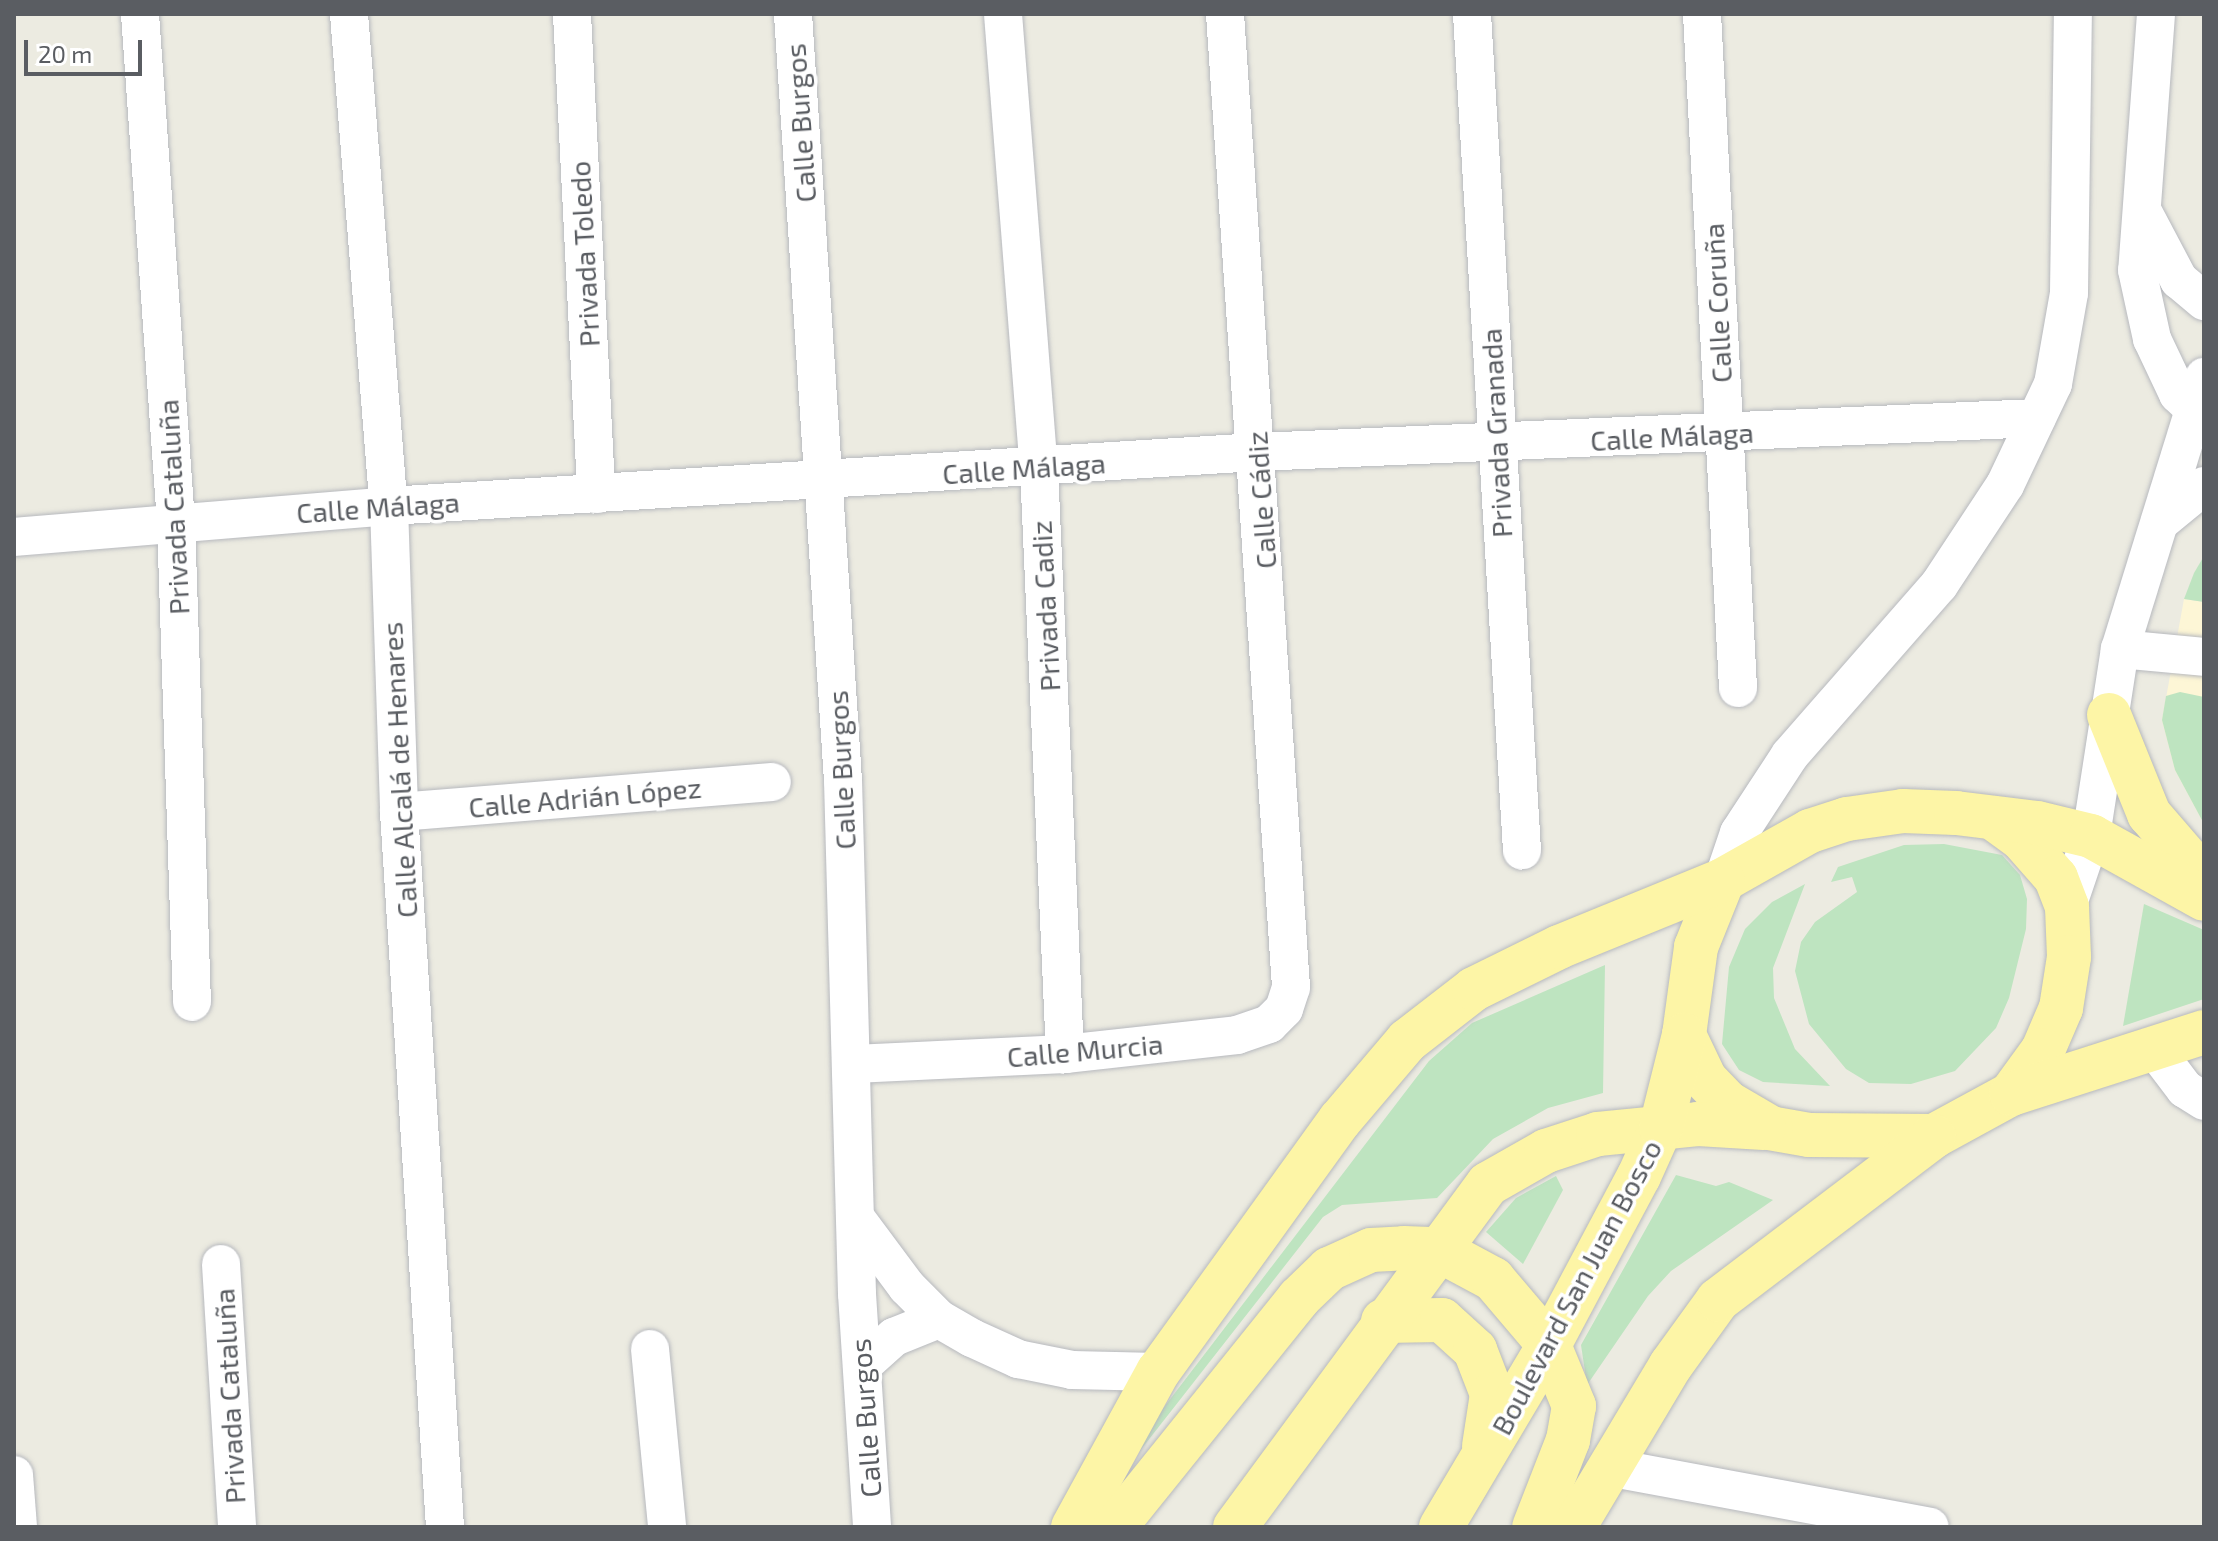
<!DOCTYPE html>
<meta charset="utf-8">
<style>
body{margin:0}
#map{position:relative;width:2218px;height:1541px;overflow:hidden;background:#ecebe1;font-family:"Exo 2",sans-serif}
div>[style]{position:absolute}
.commercial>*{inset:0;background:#fdf6d6}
.green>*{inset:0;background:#bee4c0}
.roads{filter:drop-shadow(0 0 2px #b7b9be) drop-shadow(0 0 2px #b7b9be)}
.minor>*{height:38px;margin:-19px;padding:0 19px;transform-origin:19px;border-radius:19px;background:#fff}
.major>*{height:44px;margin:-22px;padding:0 22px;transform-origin:22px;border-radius:22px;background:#fdf5a6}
span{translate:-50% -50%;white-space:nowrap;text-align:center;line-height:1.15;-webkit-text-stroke:7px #fff;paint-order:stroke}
.street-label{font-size:28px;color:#5a5d62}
.frame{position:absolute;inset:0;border:16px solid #5a5d62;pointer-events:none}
.scale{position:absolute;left:24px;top:40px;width:118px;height:36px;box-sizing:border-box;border:4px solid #5a5d62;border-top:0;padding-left:10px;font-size:24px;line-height:28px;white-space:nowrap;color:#5a5d62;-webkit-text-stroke:6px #fff;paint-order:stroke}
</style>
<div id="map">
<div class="commercial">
<div style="clip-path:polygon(2184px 599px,2204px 602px,2204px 824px,2175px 770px,2162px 720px)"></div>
</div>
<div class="green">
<div style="clip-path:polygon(2204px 556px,2204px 602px,2184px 599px,2194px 573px)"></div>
<div style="clip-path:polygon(2180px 692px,2204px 697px,2204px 824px,2175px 770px,2162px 720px,2166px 696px)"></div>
<div style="clip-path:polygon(1944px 844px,2002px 855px,2020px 875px,2027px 899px,2026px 929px,2009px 998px,1996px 1028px,1955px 1071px,1911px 1084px,1869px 1083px,1846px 1069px,1809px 1024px,1795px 971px,1801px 942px,1815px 922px,1857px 892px,1852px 877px,1831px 882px,1838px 867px,1904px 845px)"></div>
<div style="clip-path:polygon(1805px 884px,1773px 968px,1774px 998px,1795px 1049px,1830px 1086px,1763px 1082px,1739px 1070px,1722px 1044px,1729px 967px,1745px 929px,1772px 902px)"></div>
<div style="clip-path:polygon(2144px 904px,2204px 930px,2204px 999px,2123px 1026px)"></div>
<div style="clip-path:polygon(1605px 965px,1603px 1093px,1548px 1108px,1493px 1139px,1437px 1198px,1342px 1205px,1323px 1217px,1121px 1475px,1145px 1432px,1429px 1061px,1472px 1023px)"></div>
<div style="clip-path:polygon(1676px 1175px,1716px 1186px,1729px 1182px,1773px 1200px,1671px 1271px,1648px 1296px,1587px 1385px,1581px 1345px)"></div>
<div style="clip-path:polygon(1556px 1176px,1563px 1190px,1523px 1264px,1486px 1232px,1516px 1198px)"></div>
</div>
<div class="roads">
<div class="minor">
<div style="left:140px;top:14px;width:509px;rotate:85.95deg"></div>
<div style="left:176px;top:522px;width:480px;rotate:88.1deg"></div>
<div style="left:349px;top:14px;width:494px;rotate:85.4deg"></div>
<div style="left:389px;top:506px;width:306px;rotate:88.1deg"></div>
<div style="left:399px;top:812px;width:716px;rotate:86.32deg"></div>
<div style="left:572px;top:14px;width:481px;rotate:87.1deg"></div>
<div style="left:793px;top:14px;width:768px;rotate:86.27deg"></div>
<div style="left:843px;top:780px;width:514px;rotate:88.44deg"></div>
<div style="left:857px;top:1294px;width:233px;rotate:86.3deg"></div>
<div style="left:1003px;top:14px;width:455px;rotate:85.5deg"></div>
<div style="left:1039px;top:468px;width:587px;rotate:87.46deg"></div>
<div style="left:1472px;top:14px;width:838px;rotate:86.58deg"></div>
<div style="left:1702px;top:14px;width:675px;rotate:86.94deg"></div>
<div style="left:2156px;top:14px;width:257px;rotate:94.2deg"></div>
<div style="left:2137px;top:270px;width:71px;rotate:77.7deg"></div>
<div style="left:2152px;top:339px;width:61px;rotate:64.7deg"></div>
<div style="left:2178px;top:394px;width:35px;rotate:43deg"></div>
<div style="left:2144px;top:214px;width:75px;rotate:62.1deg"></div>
<div style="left:2179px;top:280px;width:33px;rotate:40deg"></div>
<div style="left:2160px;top:522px;width:57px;rotate:-39.3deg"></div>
<div style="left:14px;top:537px;width:376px;rotate:-4.7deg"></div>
<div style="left:389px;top:506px;width:871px;rotate:-3.56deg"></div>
<div style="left:1258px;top:452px;width:779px;rotate:-2.5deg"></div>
<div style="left:2120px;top:649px;width:84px;rotate:5.4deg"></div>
<div style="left:399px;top:812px;width:374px;rotate:-4.6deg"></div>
<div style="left:1723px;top:880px;width:50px;rotate:-71.2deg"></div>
<div style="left:1739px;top:833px;width:93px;rotate:-56.8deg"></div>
<div style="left:1790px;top:755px;width:226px;rotate:-48.8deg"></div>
<div style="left:1939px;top:585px;width:120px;rotate:-56.6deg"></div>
<div style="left:2005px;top:485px;width:112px;rotate:-64.6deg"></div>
<div style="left:2053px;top:384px;width:92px;rotate:-80deg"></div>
<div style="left:2069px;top:293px;width:279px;rotate:-89.2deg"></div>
<div style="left:2067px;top:907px;width:75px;rotate:-71.3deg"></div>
<div style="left:2091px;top:836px;width:189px;rotate:-81.2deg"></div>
<div style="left:2120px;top:649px;width:285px;rotate:-72.8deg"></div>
<div style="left:2153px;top:1047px;width:53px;rotate:52.7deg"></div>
<div style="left:2185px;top:1089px;width:22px;rotate:32deg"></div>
<div style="left:854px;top:1064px;width:211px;rotate:-2.7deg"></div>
<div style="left:1065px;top:1054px;width:173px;rotate:-6.3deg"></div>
<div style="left:1237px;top:1035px;width:34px;rotate:-19deg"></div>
<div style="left:1269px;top:1024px;width:21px;rotate:-45deg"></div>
<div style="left:1284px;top:1009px;width:23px;rotate:-72deg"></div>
<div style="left:1291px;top:987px;width:975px;rotate:-93.88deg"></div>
<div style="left:855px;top:1217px;width:87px;rotate:53.4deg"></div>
<div style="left:907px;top:1287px;width:45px;rotate:45deg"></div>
<div style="left:939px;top:1319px;width:38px;rotate:30deg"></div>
<div style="left:972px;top:1338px;width:51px;rotate:24.5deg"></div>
<div style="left:1018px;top:1359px;width:55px;rotate:11.5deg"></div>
<div style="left:1072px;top:1370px;width:86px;rotate:1.3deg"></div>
<div style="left:221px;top:1264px;width:263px;rotate:86.5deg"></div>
<div style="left:650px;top:1349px;width:179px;rotate:84.5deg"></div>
<div style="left:863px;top:1365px;width:42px;rotate:-42.1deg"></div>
<div style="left:894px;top:1337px;width:48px;rotate:-21.8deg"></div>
<div style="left:1613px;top:1468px;width:322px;rotate:10.5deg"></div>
<div style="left:14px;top:1475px;width:52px;rotate:85.6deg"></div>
</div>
<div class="major">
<div style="left:2109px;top:715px;width:107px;rotate:68deg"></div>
<div style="left:2149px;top:814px;width:84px;rotate:49.3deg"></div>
<div style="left:1993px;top:818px;width:34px;rotate:36deg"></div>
<div style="left:2021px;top:838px;width:53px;rotate:48.8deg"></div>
<div style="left:2056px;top:878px;width:31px;rotate:69deg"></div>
<div style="left:2067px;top:907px;width:50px;rotate:87.7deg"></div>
<div style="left:2069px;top:957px;width:52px;rotate:98.9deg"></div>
<div style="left:2061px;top:1008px;width:46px;rotate:113.2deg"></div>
<div style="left:2043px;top:1050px;width:54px;rotate:126deg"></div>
<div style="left:2011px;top:1094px;width:88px;rotate:151.4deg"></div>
<div style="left:1934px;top:1136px;width:125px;rotate:-179.5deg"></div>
<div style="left:1809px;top:1135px;width:39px;rotate:-170deg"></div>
<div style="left:1771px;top:1128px;width:50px;rotate:-149.8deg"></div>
<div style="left:1728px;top:1103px;width:33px;rotate:-134deg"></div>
<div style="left:1705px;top:1079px;width:49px;rotate:-115.5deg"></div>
<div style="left:1684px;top:1035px;width:89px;rotate:-82.2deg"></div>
<div style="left:1696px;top:947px;width:72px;rotate:-68.1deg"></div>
<div style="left:1723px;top:880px;width:100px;rotate:-29.4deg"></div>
<div style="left:1810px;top:831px;width:39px;rotate:-18deg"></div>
<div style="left:1847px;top:819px;width:57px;rotate:-8.1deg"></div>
<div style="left:1903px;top:811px;width:53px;rotate:2.2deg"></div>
<div style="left:1956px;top:813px;width:82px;rotate:7deg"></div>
<div style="left:2037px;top:823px;width:56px;rotate:13.5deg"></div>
<div style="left:2091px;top:836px;width:129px;rotate:29.1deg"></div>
<div style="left:2011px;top:1094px;width:203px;rotate:-17.8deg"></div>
<div style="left:1383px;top:1321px;width:59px;rotate:-1deg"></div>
<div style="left:1442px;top:1320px;width:45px;rotate:42.3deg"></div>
<div style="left:1475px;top:1350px;width:47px;rotate:68.9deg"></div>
<div style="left:1492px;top:1394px;width:53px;rotate:98.7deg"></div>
<div style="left:1073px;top:1527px;width:177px;rotate:-61.3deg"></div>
<div style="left:1158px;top:1372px;width:311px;rotate:-54.2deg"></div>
<div style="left:1340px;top:1120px;width:104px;rotate:-49.7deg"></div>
<div style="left:1407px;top:1041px;width:85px;rotate:-37.8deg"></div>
<div style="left:1474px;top:989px;width:95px;rotate:-26.3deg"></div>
<div style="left:1559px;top:947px;width:177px;rotate:-22.2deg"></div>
<div style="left:1115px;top:1527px;width:294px;rotate:-51.2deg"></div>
<div style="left:1299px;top:1298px;width:42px;rotate:-44deg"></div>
<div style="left:1329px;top:1269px;width:46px;rotate:-24.3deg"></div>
<div style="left:1371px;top:1250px;width:33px;rotate:-3deg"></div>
<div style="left:1404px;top:1248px;width:33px;rotate:2deg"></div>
<div style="left:1437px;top:1249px;width:64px;rotate:28.2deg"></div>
<div style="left:1493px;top:1279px;width:87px;rotate:49.7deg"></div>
<div style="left:1549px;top:1345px;width:66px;rotate:67.7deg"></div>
<div style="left:1574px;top:1406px;width:35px;rotate:100deg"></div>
<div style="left:1568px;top:1440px;width:93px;rotate:111.3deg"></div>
<div style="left:1235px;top:1527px;width:426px;rotate:-53.6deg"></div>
<div style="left:1488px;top:1184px;width:67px;rotate:-29.6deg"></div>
<div style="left:1546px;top:1151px;width:55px;rotate:-18.1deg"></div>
<div style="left:1598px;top:1134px;width:100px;rotate:-5.7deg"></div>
<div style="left:1698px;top:1124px;width:66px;rotate:3.5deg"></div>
<div style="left:1441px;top:1527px;width:212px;rotate:-59.3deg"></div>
<div style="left:1549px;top:1345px;width:191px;rotate:-62deg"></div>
<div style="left:1639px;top:1176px;width:54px;rotate:-65.8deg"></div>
<div style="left:1661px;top:1127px;width:95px;rotate:-76deg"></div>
<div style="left:1574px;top:1527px;width:189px;rotate:-59.1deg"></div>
<div style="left:1671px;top:1365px;width:80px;rotate:-54.1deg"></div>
<div style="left:1718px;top:1300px;width:271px;rotate:-37.2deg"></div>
</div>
</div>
<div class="street-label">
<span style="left:800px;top:123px;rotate:-94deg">Calle Burgos</span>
<span style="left:584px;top:254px;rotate:-93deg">Privada Toledo</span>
<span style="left:1717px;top:303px;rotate:-93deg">Calle Coruña</span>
<span style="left:1496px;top:433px;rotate:-93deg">Privada Granada</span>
<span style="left:1672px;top:436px;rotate:-3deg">Calle Málaga</span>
<span style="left:1024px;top:468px;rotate:-4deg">Calle Málaga</span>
<span style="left:1261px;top:500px;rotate:-94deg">Calle Cádiz</span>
<span style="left:173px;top:507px;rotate:-93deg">Privada Cataluña</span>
<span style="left:378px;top:507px;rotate:-4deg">Calle Málaga</span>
<span style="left:1045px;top:606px;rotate:-93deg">Privada Cadiz</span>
<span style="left:399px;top:770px;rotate:-93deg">Calle Alcalá de Henares</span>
<span style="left:841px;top:770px;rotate:-93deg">Calle Burgos</span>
<span style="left:585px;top:797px;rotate:-5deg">Calle Adrián López</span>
<span style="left:1085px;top:1050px;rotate:-5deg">Calle Murcia</span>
<span style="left:1576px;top:1287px;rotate:-62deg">Boulevard San Juan Bosco</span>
<span style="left:229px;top:1396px;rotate:-93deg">Privada Cataluña</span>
<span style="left:865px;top:1418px;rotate:-94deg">Calle Burgos</span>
</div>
<div class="frame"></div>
<div class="scale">20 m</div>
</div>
